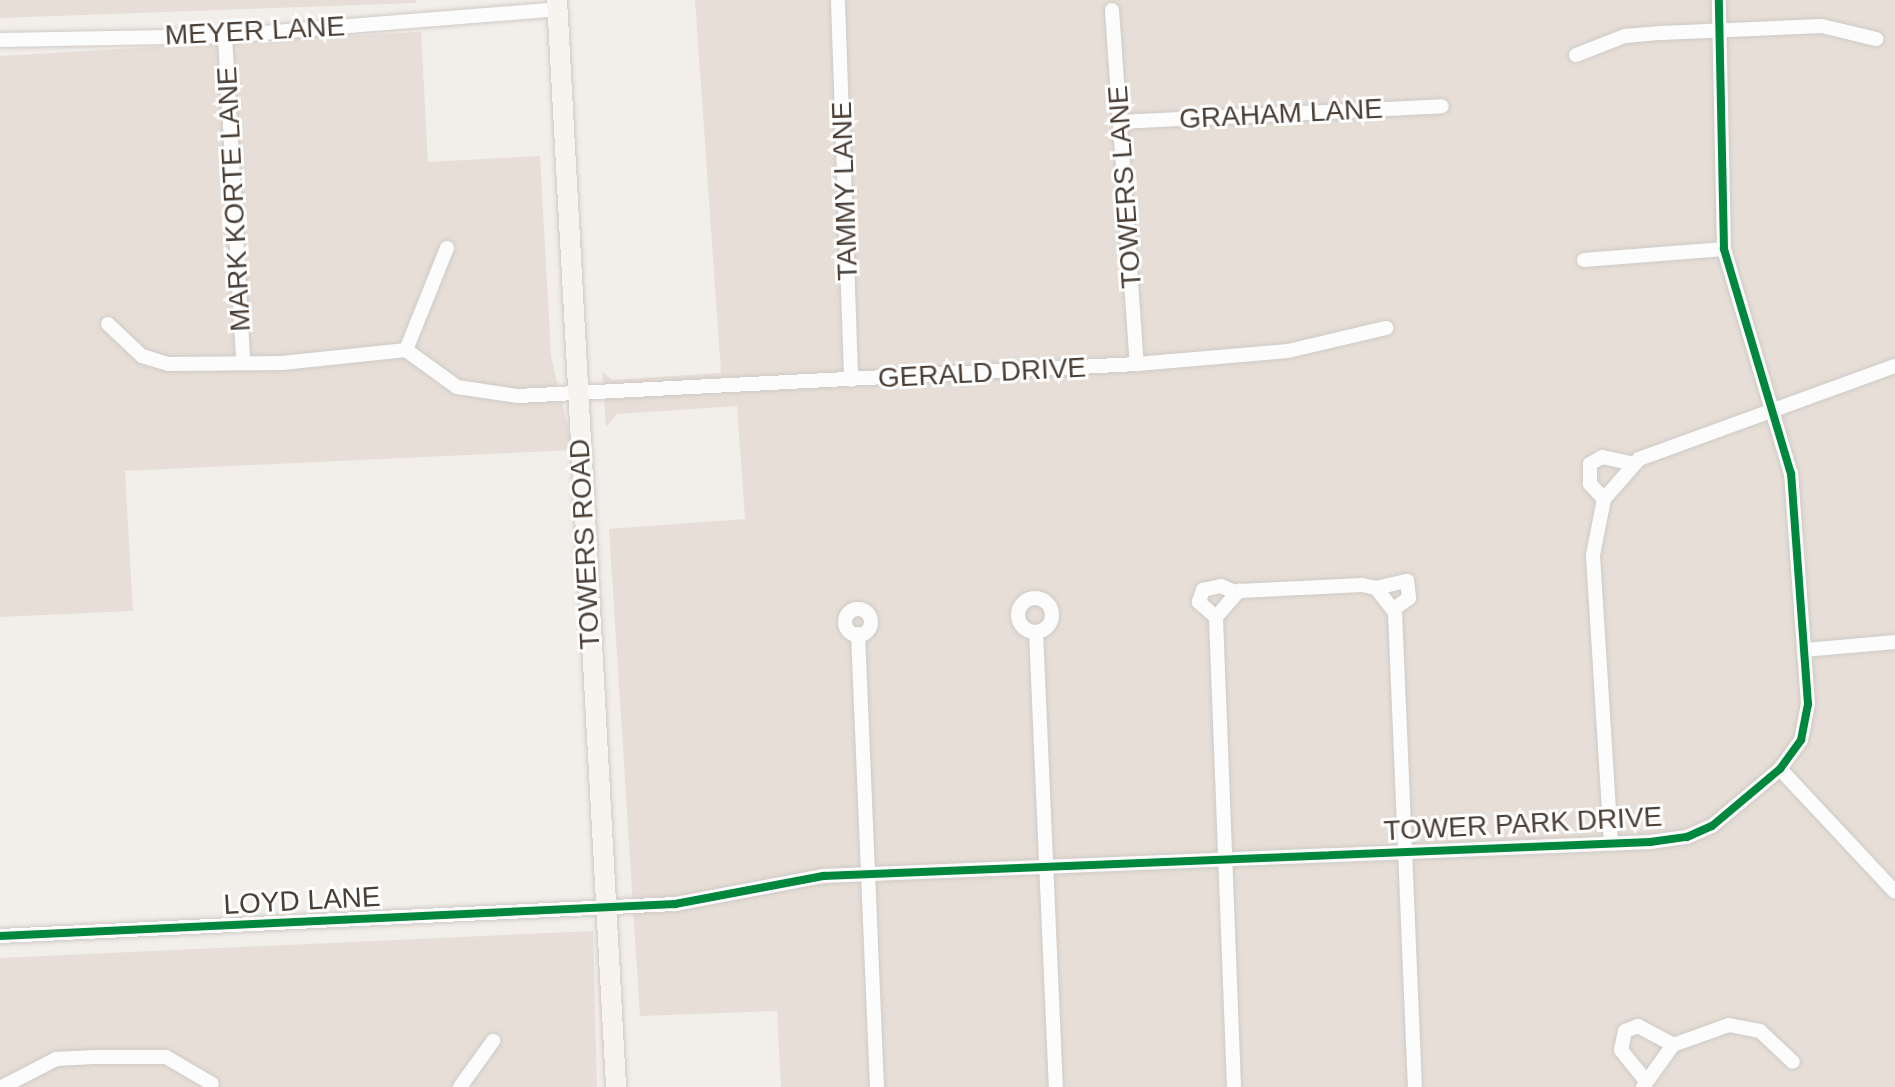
<!DOCTYPE html>
<style>
body{margin:0}
#map{position:relative;width:1895px;height:1087px;overflow:hidden;background:#f2eeea;font-family:Arial,sans-serif}
div>[style]{position:absolute}
.residential>*{inset:0;background:#e7dfd7}
.roads{filter:drop-shadow(0 0 2px #cfcac6) drop-shadow(0 0 2px #cfcac6)}
.street>*{height:14px;margin:-7px;padding:0 7px;transform-origin:7px;border-radius:7px;background:#fdfcfc}
.street>.ring{margin:-7px;padding:0;box-sizing:content-box;background:none;border:14px solid #fdfcfc;border-radius:50%}
.secondary>*{height:20px;margin:-10px;padding:0 10px;transform-origin:10px;border-radius:10px;background:#f7f3ef}
.cycleway>*{height:8px;margin:-4px;padding:0 4px;transform-origin:4px;border-radius:4px;background:#00873e}
span{translate:-50% -50%;white-space:nowrap;text-align:center;line-height:1.15;-webkit-text-stroke:6px #fff;paint-order:stroke}
.street-label{font-size:28px;color:#4a3e35}
</style>
<div id="map">
<div class="residential">
<div style="clip-path:polygon(0 0,416px 0,416px 3px,0 18px)"></div>
<div style="clip-path:polygon(695px 0,1895px 0,1895px 1087px,781px 1087px,777px 1011px,640px 1016px,609px 529px,745px 519px,737px 406px,617px 414px,606px 427px,602px 371px,612px 380px,721px 373px)"></div>
<div style="clip-path:polygon(421px 32px,428px 162px,540px 156px,551px 356px,573px 450px,125px 471px,133px 611px,0 617px,0 56px,254px 41px,245px 48px,258px 40px)"></div>
<div style="clip-path:polygon(593px 931px,597px 1087px,0 1087px,0 958px)"></div>
</div>
<div class="roads">
<div class="street">
<div style="left:838px;top:2px;width:378px;rotate:88deg"></div>
<div style="left:1112px;top:10px;width:355px;rotate:86deg"></div>
<div style="left:225px;top:36px;width:327px;rotate:86.8deg"></div>
<div style="left:0;top:40px;width:225px;rotate:-1deg"></div>
<div style="left:225px;top:36px;width:334px;rotate:-4.6deg"></div>
<div style="left:1576px;top:55px;width:53px;rotate:-21.2deg"></div>
<div style="left:1625px;top:36px;width:36px;rotate:-5deg"></div>
<div style="left:1661px;top:33px;width:161px;rotate:-2.5deg"></div>
<div style="left:1822px;top:26px;width:56px;rotate:13.5deg"></div>
<div style="left:1120px;top:122px;width:322px;rotate:-2.8deg"></div>
<div style="left:1584px;top:260px;width:140px;rotate:-4.5deg"></div>
<div style="left:108px;top:324px;width:47px;rotate:43.3deg"></div>
<div style="left:142px;top:356px;width:27px;rotate:17deg"></div>
<div style="left:168px;top:364px;width:114px;rotate:-0.5deg"></div>
<div style="left:282px;top:363px;width:125px;rotate:-6deg"></div>
<div style="left:406px;top:350px;width:63px;rotate:36deg"></div>
<div style="left:457px;top:387px;width:62px;rotate:8.4deg"></div>
<div style="left:518px;top:396px;width:620px;rotate:-2.96deg"></div>
<div style="left:1137px;top:364px;width:152px;rotate:-4.9deg"></div>
<div style="left:1288px;top:351px;width:101px;rotate:-13.2deg"></div>
<div style="left:406px;top:350px;width:110px;rotate:-68.1deg"></div>
<div style="left:1604px;top:499px;width:21px;rotate:-133deg"></div>
<div style="left:1590px;top:484px;width:20px;rotate:-90deg"></div>
<div style="left:1590px;top:464px;width:14px;rotate:-30deg"></div>
<div style="left:1602px;top:457px;width:33px;rotate:12deg"></div>
<div style="left:1376px;top:588px;width:32px;rotate:-13deg"></div>
<div style="left:1407px;top:581px;width:17px;rotate:83deg"></div>
<div style="left:1409px;top:598px;width:19px;rotate:144deg"></div>
<div class="ring" style="left:1018px;top:598px;width:20px;height:20px"></div>
<div class="ring" style="left:845px;top:609px;width:12px;height:12px"></div>
<div style="left:1216px;top:617px;width:23px;rotate:-139deg"></div>
<div style="left:1199px;top:602px;width:13px;rotate:-72deg"></div>
<div style="left:1203px;top:590px;width:18px;rotate:-13deg"></div>
<div style="left:1221px;top:586px;width:17px;rotate:24deg"></div>
<div style="left:1036px;top:632px;width:455px;rotate:87.5deg"></div>
<div style="left:858px;top:634px;width:453px;rotate:87.6deg"></div>
<div style="left:1804px;top:650px;width:91px;rotate:-5deg"></div>
<div style="left:1780px;top:769px;width:168px;rotate:46.9deg"></div>
<div style="left:1611px;top:842px;width:288px;rotate:-93.6deg"></div>
<div style="left:1593px;top:555px;width:57px;rotate:-78.9deg"></div>
<div style="left:1604px;top:499px;width:53px;rotate:-48.8deg"></div>
<div style="left:1639px;top:459px;width:272px;rotate:-20deg"></div>
<div style="left:0;top:936px;width:676px;rotate:-2.71deg"></div>
<div style="left:675px;top:904px;width:151px;rotate:-10.7deg"></div>
<div style="left:823px;top:876px;width:828px;rotate:-2.35deg"></div>
<div style="left:1650px;top:842px;width:37px;rotate:-8deg"></div>
<div style="left:1687px;top:837px;width:27px;rotate:-24deg"></div>
<div style="left:1712px;top:826px;width:89px;rotate:-40deg"></div>
<div style="left:1780px;top:769px;width:36px;rotate:-54deg"></div>
<div style="left:1801px;top:740px;width:37px;rotate:-79deg"></div>
<div style="left:1808px;top:704px;width:231px;rotate:-94.2deg"></div>
<div style="left:1791px;top:474px;width:235px;rotate:-106.6deg"></div>
<div style="left:1724px;top:249px;width:249px;rotate:-91.2deg"></div>
<div style="left:1646px;top:1081px;width:40px;rotate:-129deg"></div>
<div style="left:1621px;top:1050px;width:19px;rotate:-78deg"></div>
<div style="left:1625px;top:1031px;width:14px;rotate:-21deg"></div>
<div style="left:1638px;top:1026px;width:40px;rotate:28deg"></div>
<div style="left:2px;top:1087px;width:61px;rotate:-27.4deg"></div>
<div style="left:56px;top:1059px;width:38px;rotate:-3deg"></div>
<div style="left:94px;top:1057px;width:72px"></div>
<div style="left:166px;top:1057px;width:53px;rotate:30.4deg"></div>
<div style="left:460px;top:1087px;width:57px;rotate:-54.3deg"></div>
<div style="left:1234px;top:1087px;width:470px;rotate:-92.2deg"></div>
<div style="left:1216px;top:617px;width:35px;rotate:-49deg"></div>
<div style="left:1239px;top:591px;width:123px;rotate:-2.8deg"></div>
<div style="left:1362px;top:585px;width:14px;rotate:12deg"></div>
<div style="left:1376px;top:588px;width:31px;rotate:52deg"></div>
<div style="left:1395px;top:612px;width:475px;rotate:87.6deg"></div>
<div style="left:1643px;top:1087px;width:52px;rotate:-54.5deg"></div>
<div style="left:1673px;top:1045px;width:59px;rotate:-19.7deg"></div>
<div style="left:1729px;top:1025px;width:32px;rotate:11deg"></div>
<div style="left:1760px;top:1031px;width:45px;rotate:43.2deg"></div>
</div>
<div class="secondary">
<div style="left:557px;top:0;width:1089px;rotate:86.89deg"></div>
</div>
</div>
<div class="cycleway">
<div style="left:0;top:936px;width:676px;rotate:-2.71deg"></div>
<div style="left:675px;top:904px;width:151px;rotate:-10.7deg"></div>
<div style="left:823px;top:876px;width:828px;rotate:-2.35deg"></div>
<div style="left:1650px;top:842px;width:37px;rotate:-8deg"></div>
<div style="left:1687px;top:837px;width:27px;rotate:-24deg"></div>
<div style="left:1712px;top:826px;width:89px;rotate:-40deg"></div>
<div style="left:1780px;top:769px;width:36px;rotate:-54deg"></div>
<div style="left:1801px;top:740px;width:37px;rotate:-79deg"></div>
<div style="left:1808px;top:704px;width:231px;rotate:-94.2deg"></div>
<div style="left:1791px;top:474px;width:235px;rotate:-106.6deg"></div>
<div style="left:1724px;top:249px;width:249px;rotate:-91.2deg"></div>
</div>
<div class="street-label">
<span style="left:255px;top:31px;rotate:-3deg">MEYER LANE</span>
<span style="left:1281px;top:114px;rotate:-3deg">GRAHAM LANE</span>
<span style="left:1125px;top:187px;rotate:-94deg">TOWERS LANE</span>
<span style="left:845px;top:191px;rotate:-92deg">TAMMY LANE</span>
<span style="left:234px;top:199px;rotate:-93deg">MARK KORTE LANE</span>
<span style="left:982px;top:373px;rotate:-3deg">GERALD DRIVE</span>
<span style="left:585px;top:544px;rotate:-93deg">TOWERS ROAD</span>
<span style="left:1523px;top:824px;rotate:-3deg">TOWER PARK DRIVE</span>
<span style="left:302px;top:901px;rotate:-3deg">LOYD LANE</span>
</div>
</div>
